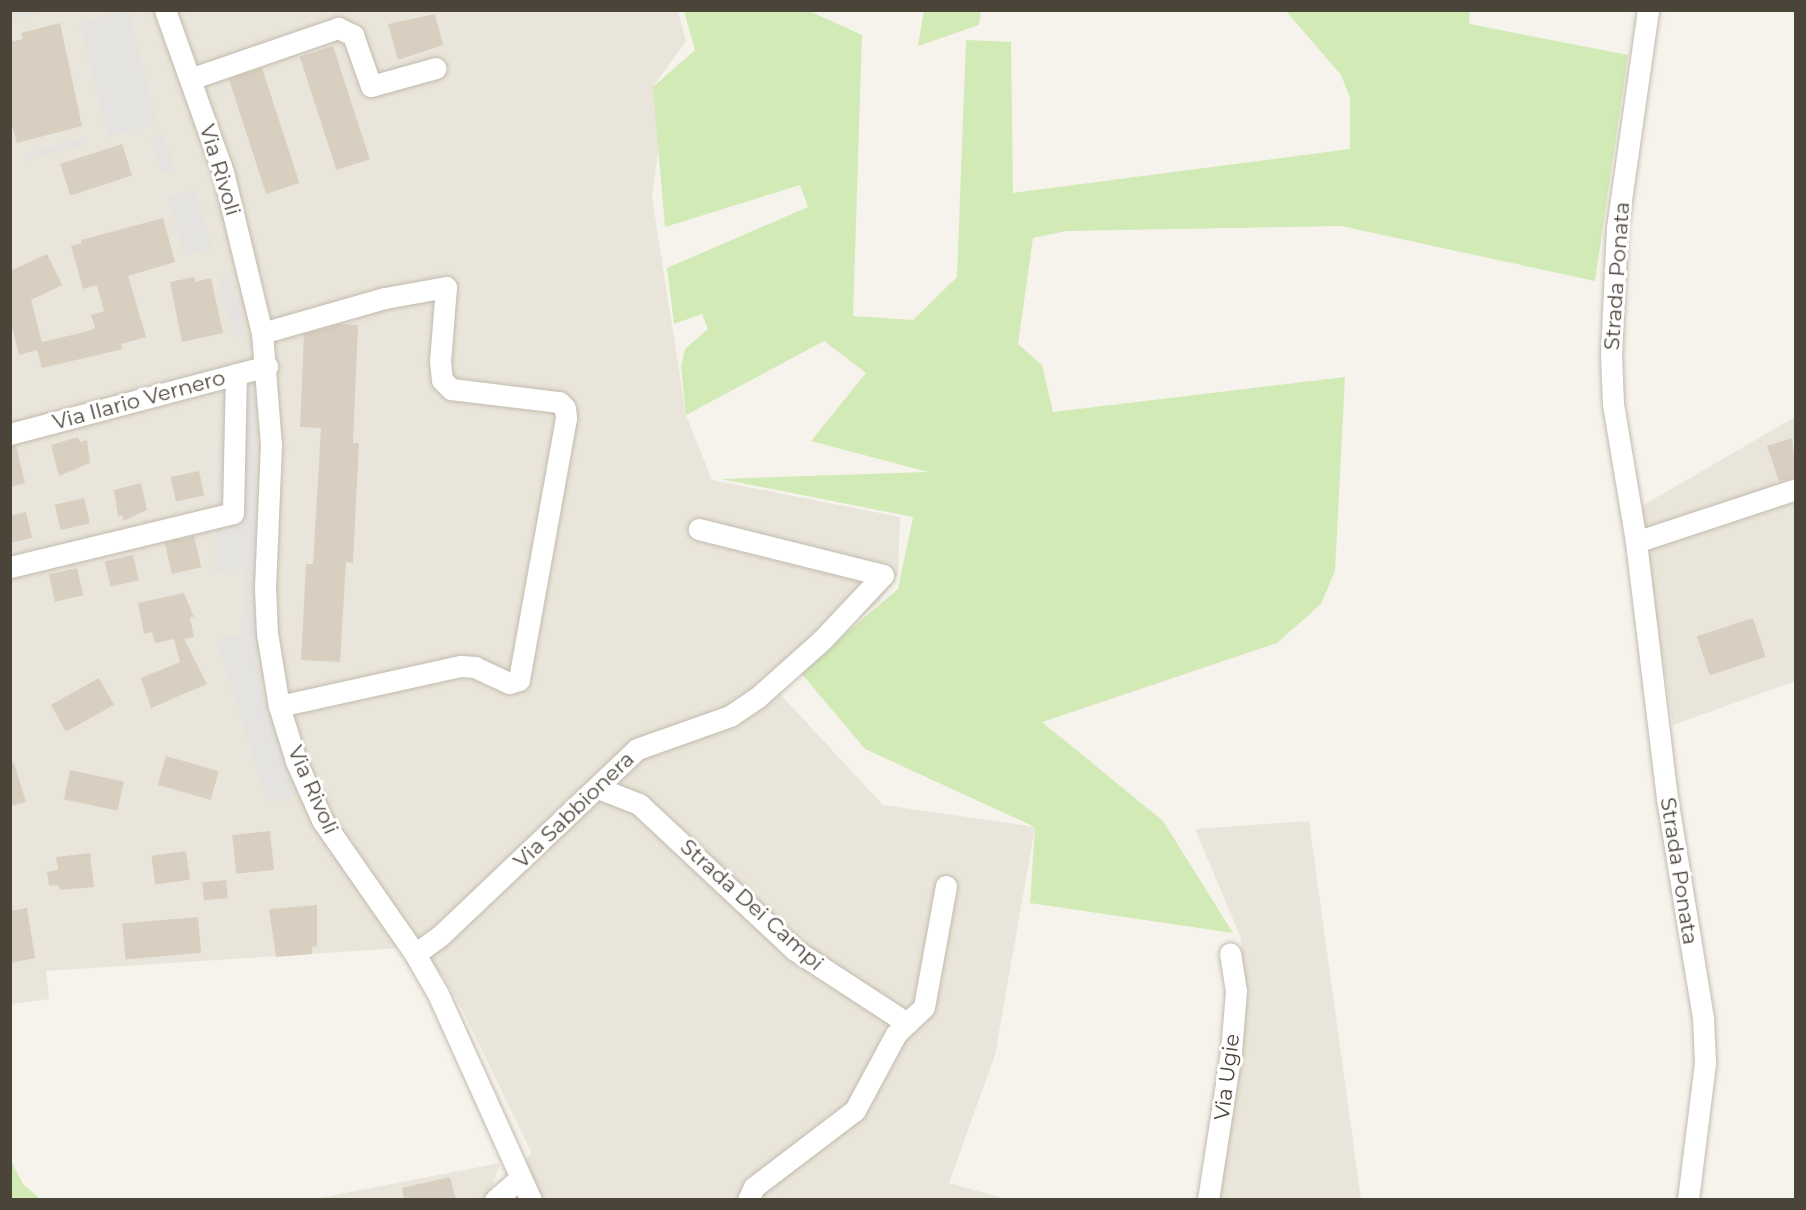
<!DOCTYPE html>
<style>
body{margin:0}
#map{position:relative;width:1806px;height:1210px;overflow:hidden;background:#f6f3ec;font-family:Montserrat,sans-serif}
div>[style]{position:absolute}
.residential>*{inset:0;background:#eae5da}
.green>*{inset:0;background:#d2eab5}
.parking>*{inset:0;background:#e5e3e0;transform-origin:0 0}
.building>*{inset:0;background:#d8cfc1;transform-origin:0 0}
.roads{filter:drop-shadow(0 0 2px #c2bbae) drop-shadow(0 0 2px #c2bbae)}
.minor>*{height:21px;margin:-10.5px;padding:0 10.5px;transform-origin:10.5px;border-radius:10.5px;background:#fff}
span{translate:-50% -50%;white-space:nowrap;text-align:center;line-height:1.15;-webkit-text-stroke:6px #fff;paint-order:stroke}
.street-label{font-size:21px;color:#4b4439}
.frame{position:absolute;inset:0;border:12px solid #4b4439;pointer-events:none}
</style>
<div id="map">
<div class="residential">
<div style="clip-path:polygon(10px 11px,678px 11px,686px 41px,653px 87px,659px 144px,652px 197px,686px 415px,712px 480px,900px 517px,898px 574px,879px 602px,828px 642px,780px 694px,883px 805px,1035px 827px,995px 1055px,949px 1183px,1006px 1199px,508px 1199px,531px 1152px,464px 1013px,443px 976px,417px 947px,46px 971px,49px 999px,11px 1004px)"></div>
<div style="clip-path:polygon(1795px 417px,1795px 681px,1673px 725px,1640px 507px)"></div>
<div style="clip-path:polygon(1309px 821px,1361px 1199px,1218px 1199px,1245px 1009px,1241px 938px,1195px 829px)"></div>
<div style="clip-path:polygon(500px 1163px,488px 1199px,314px 1199px)"></div>
</div>
<div class="green">
<div style="clip-path:polygon(924px 10px,981px 10px,981px 11px,979px 25px,918px 46px)"></div>
<div style="clip-path:polygon(684px 11px,809px 11px,862px 35px,853px 316px,913px 320px,957px 277px,966px 40px,1011px 42px,1013px 193px,1350px 149px,1350px 98px,1341px 75px,1286px 11px,1470px 11px,1469px 24px,1628px 55px,1595px 281px,1341px 226px,1066px 231px,1033px 238px,1018px 344px,1042px 365px,1053px 412px,1345px 377px,1335px 571px,1321px 604px,1277px 643px,1042px 722px,1163px 821px,1233px 933px,1030px 903px,1035px 827px,865px 749px,800px 672px,898px 589px,913px 517px,721px 479px,928px 472px,811px 441px,866px 373px,824px 341px,686px 415px,681px 367px,685px 349px,708px 329px,702px 314px,674px 324px,667px 268px,808px 207px,800px 185px,665px 227px,653px 87px,695px 50px)"></div>
<div style="clip-path:polygon(11px 1161px,23px 1184px,40px 1199px,11px 1199px)"></div>
</div>
<div class="parking">
<div style="clip-path:polygon(11px 10px,37px 11px,37px 13px,11px 20px)"></div>
<div style="left:129px;top:11px;width:117px;height:51px;rotate:76deg"></div>
<div style="left:163px;top:133px;width:38px;height:13px;rotate:73deg"></div>
<div style="left:86px;top:137px;width:7px;height:64px;rotate:74deg"></div>
<div style="left:195px;top:189px;width:61px;height:28px;rotate:74deg"></div>
<div style="clip-path:polygon(232px 274px,245px 335px,233px 337px,218px 277px)"></div>
<div style="clip-path:polygon(221px 383px,256px 383px,255px 632px,262px 698px,297px 796px,268px 804px,216px 640px,240px 635px,246px 568px,215px 572px)"></div>
</div>
<div class="building">
<div style="clip-path:polygon(435px 14px,443px 45px,398px 60px,388px 24px)"></div>
<div style="clip-path:polygon(60px 23px,82px 126px,17px 143px,10px 118px,10px 42px,23px 39px,21px 33px)"></div>
<div style="left:333px;top:46px;width:119px;height:35px;rotate:72deg"></div>
<div style="left:262px;top:68px;width:121px;height:35px;rotate:72deg"></div>
<div style="left:122px;top:144px;width:33px;height:65px;rotate:72deg"></div>
<div style="clip-path:polygon(163px 218px,175px 262px,128px 276px,146px 337px,121px 344px,123px 349px,42px 368px,37px 350px,19px 355px,10px 319px,10px 271px,47px 254px,62px 285px,31px 300px,42px 342px,85px 332px,95px 328px,91px 315px,104px 311px,97px 285px,83px 289px,71px 246px,82px 243px,81px 240px)"></div>
<div style="clip-path:polygon(194px 277px,195px 282px,211px 278px,223px 333px,182px 342px,170px 282px)"></div>
<div style="clip-path:polygon(339px 324px,358px 325px,353px 443px,359px 443px,353px 563px,346px 562px,340px 662px,301px 660px,306px 564px,313px 564px,321px 428px,300px 427px,304px 334px)"></div>
<div style="clip-path:polygon(78px 437px,80px 442px,87px 440px,90px 463px,59px 476px,51px 445px)"></div>
<div style="clip-path:polygon(1792px 438px,1796px 477px,1779px 481px,1767px 446px)"></div>
<div style="clip-path:polygon(10px 446px,16px 446px,25px 483px,10px 487px)"></div>
<div style="left:199px;top:471px;width:25px;height:29px;rotate:78deg"></div>
<div style="clip-path:polygon(141px 483px,147px 510px,123px 521px,122px 515px,118px 516px,114px 490px)"></div>
<div style="left:84px;top:498px;width:26px;height:30px;rotate:77deg"></div>
<div style="clip-path:polygon(26px 512px,32px 538px,10px 543px,10px 516px)"></div>
<div style="left:194px;top:536px;width:32px;height:30px;rotate:77deg"></div>
<div style="left:133px;top:555px;width:26px;height:29px;rotate:77deg"></div>
<div style="left:77px;top:568px;width:28px;height:29px;rotate:77deg"></div>
<div style="clip-path:polygon(184px 593px,194px 617px,190px 617px,194px 637px,184px 639px,207px 684px,151px 708px,141px 678px,180px 662px,174px 639px,155px 643px,152px 632px,144px 634px,138px 603px)"></div>
<div style="left:1753px;top:618px;width:41px;height:59px;rotate:72deg"></div>
<div style="left:99px;top:678px;width:31px;height:55px;rotate:61deg"></div>
<div style="left:166px;top:756px;width:55px;height:30px;rotate:16deg"></div>
<div style="clip-path:polygon(14px 763px,26px 802px,10px 806px,10px 764px)"></div>
<div style="left:70px;top:770px;width:55px;height:30px;rotate:12deg"></div>
<div style="left:270px;top:831px;width:39px;height:38px;rotate:84deg"></div>
<div style="left:186px;top:851px;width:29px;height:35px;rotate:82deg"></div>
<div style="clip-path:polygon(90px 853px,94px 887px,60px 890px,58px 885px,49px 886px,47px 872px,58px 870px,56px 857px)"></div>
<div style="left:226px;top:880px;width:18px;height:24px;rotate:84deg"></div>
<div style="clip-path:polygon(317px 905px,317px 946px,312px 947px,312px 954px,276px 957px,269px 909px)"></div>
<div style="clip-path:polygon(27px 908px,35px 958px,10px 963px,10px 911px)"></div>
<div style="left:198px;top:917px;width:36px;height:76px;rotate:85deg"></div>
<div style="clip-path:polygon(450px 1177px,456px 1200px,404px 1200px,402px 1188px)"></div>
</div>
<div class="roads">
<div class="minor">
<div style="left:165px;top:10px;width:172px;rotate:70.3deg"></div>
<div style="left:223px;top:172px;width:166px;rotate:76.4deg"></div>
<div style="left:262px;top:333px;width:112px;rotate:85.4deg"></div>
<div style="left:271px;top:445px;width:142px;rotate:92.4deg"></div>
<div style="left:265px;top:587px;width:46px;rotate:87.5deg"></div>
<div style="left:267px;top:633px;width:74px;rotate:80.7deg"></div>
<div style="left:279px;top:706px;width:58px;rotate:72.8deg"></div>
<div style="left:296px;top:761px;width:64px;rotate:66.2deg"></div>
<div style="left:322px;top:820px;width:163px;rotate:55.2deg"></div>
<div style="left:415px;top:954px;width:46px;rotate:60.1deg"></div>
<div style="left:438px;top:994px;width:226px;rotate:65.7deg"></div>
<div style="left:1648px;top:10px;width:220px;rotate:98.1deg"></div>
<div style="left:1617px;top:228px;width:126px;rotate:92.7deg"></div>
<div style="left:1611px;top:354px;width:50px;rotate:87.7deg"></div>
<div style="left:1613px;top:404px;width:140px;rotate:80.5deg"></div>
<div style="left:1636px;top:542px;width:258px;rotate:83.1deg"></div>
<div style="left:1667px;top:798px;width:222px;rotate:80.7deg"></div>
<div style="left:1703px;top:1017px;width:46px;rotate:87.5deg"></div>
<div style="left:1705px;top:1063px;width:138px;rotate:97.1deg"></div>
<div style="left:190px;top:79px;width:157px;rotate:-19deg"></div>
<div style="left:338px;top:28px;width:17px;rotate:25deg"></div>
<div style="left:353px;top:35px;width:54px;rotate:70.6deg"></div>
<div style="left:371px;top:86px;width:67px;rotate:-15.5deg"></div>
<div style="left:262px;top:333px;width:128px;rotate:-15.9deg"></div>
<div style="left:385px;top:298px;width:62px;rotate:-10.2deg"></div>
<div style="left:446px;top:287px;width:74px;rotate:94.6deg"></div>
<div style="left:440px;top:361px;width:19px;rotate:84deg"></div>
<div style="left:442px;top:380px;width:13px;rotate:45deg"></div>
<div style="left:451px;top:389px;width:109px;rotate:6.9deg"></div>
<div style="left:559px;top:402px;width:8px;rotate:45deg"></div>
<div style="left:565px;top:408px;width:10px;rotate:84deg"></div>
<div style="left:566px;top:418px;width:266px;rotate:100.2deg"></div>
<div style="left:519px;top:680px;width:10px;rotate:163deg"></div>
<div style="left:509px;top:683px;width:38px;rotate:-155deg"></div>
<div style="left:475px;top:667px;width:15px;rotate:-176deg"></div>
<div style="left:460px;top:666px;width:185px;rotate:167.5deg"></div>
<div style="left:10px;top:434px;width:266px;rotate:-14.8deg"></div>
<div style="left:1636px;top:542px;width:169px;rotate:-18.3deg"></div>
<div style="left:10px;top:567px;width:229px;rotate:-13.6deg"></div>
<div style="left:233px;top:513px;width:139px;rotate:-88.8deg"></div>
<div style="left:598px;top:788px;width:44px;rotate:21.3deg"></div>
<div style="left:639px;top:804px;width:214px;rotate:43.1deg"></div>
<div style="left:795px;top:950px;width:134px;rotate:33.1deg"></div>
<div style="left:907px;top:1023px;width:23px;rotate:-43deg"></div>
<div style="left:924px;top:1007px;width:123px;rotate:-79.7deg"></div>
<div style="left:415px;top:954px;width:32px;rotate:-36deg"></div>
<div style="left:441px;top:935px;width:270px;rotate:-43.5deg"></div>
<div style="left:637px;top:749px;width:99px;rotate:-19.5deg"></div>
<div style="left:730px;top:716px;width:34px;rotate:-34deg"></div>
<div style="left:758px;top:697px;width:86px;rotate:-41.7deg"></div>
<div style="left:822px;top:640px;width:89px;rotate:-46.8deg"></div>
<div style="left:883px;top:575px;width:190px;rotate:-166deg"></div>
<div style="left:495px;top:1200px;width:33px;rotate:-41deg"></div>
<div style="left:748px;top:1200px;width:14px;rotate:-65deg"></div>
<div style="left:754px;top:1187px;width:127px;rotate:-37.3deg"></div>
<div style="left:855px;top:1110px;width:86px;rotate:-61.7deg"></div>
<div style="left:896px;top:1034px;width:16px;rotate:-45deg"></div>
<div style="left:1208px;top:1200px;width:150px;rotate:-81.2deg"></div>
<div style="left:1231px;top:1052px;width:61px;rotate:-85.3deg"></div>
<div style="left:1236px;top:991px;width:38px;rotate:-99deg"></div>
</div>
</div>
<div class="street-label">
<span style="left:220px;top:170px;rotate:73deg">Via Rivoli</span>
<span style="left:1617px;top:276px;rotate:-86deg">Strada Ponata</span>
<span style="left:139px;top:400px;rotate:-15deg">Via Ilario Vernero</span>
<span style="left:313px;top:790px;rotate:66deg">Via Rivoli</span>
<span style="left:574px;top:810px;rotate:-44deg">Via Sabbionera</span>
<span style="left:1679px;top:871px;rotate:81deg">Strada Ponata</span>
<span style="left:752px;top:905px;rotate:42deg">Strada Dei Campi</span>
<span style="left:1227px;top:1077px;rotate:-83deg">Via Ugie</span>
</div>
<div class="frame"></div>
</div>
